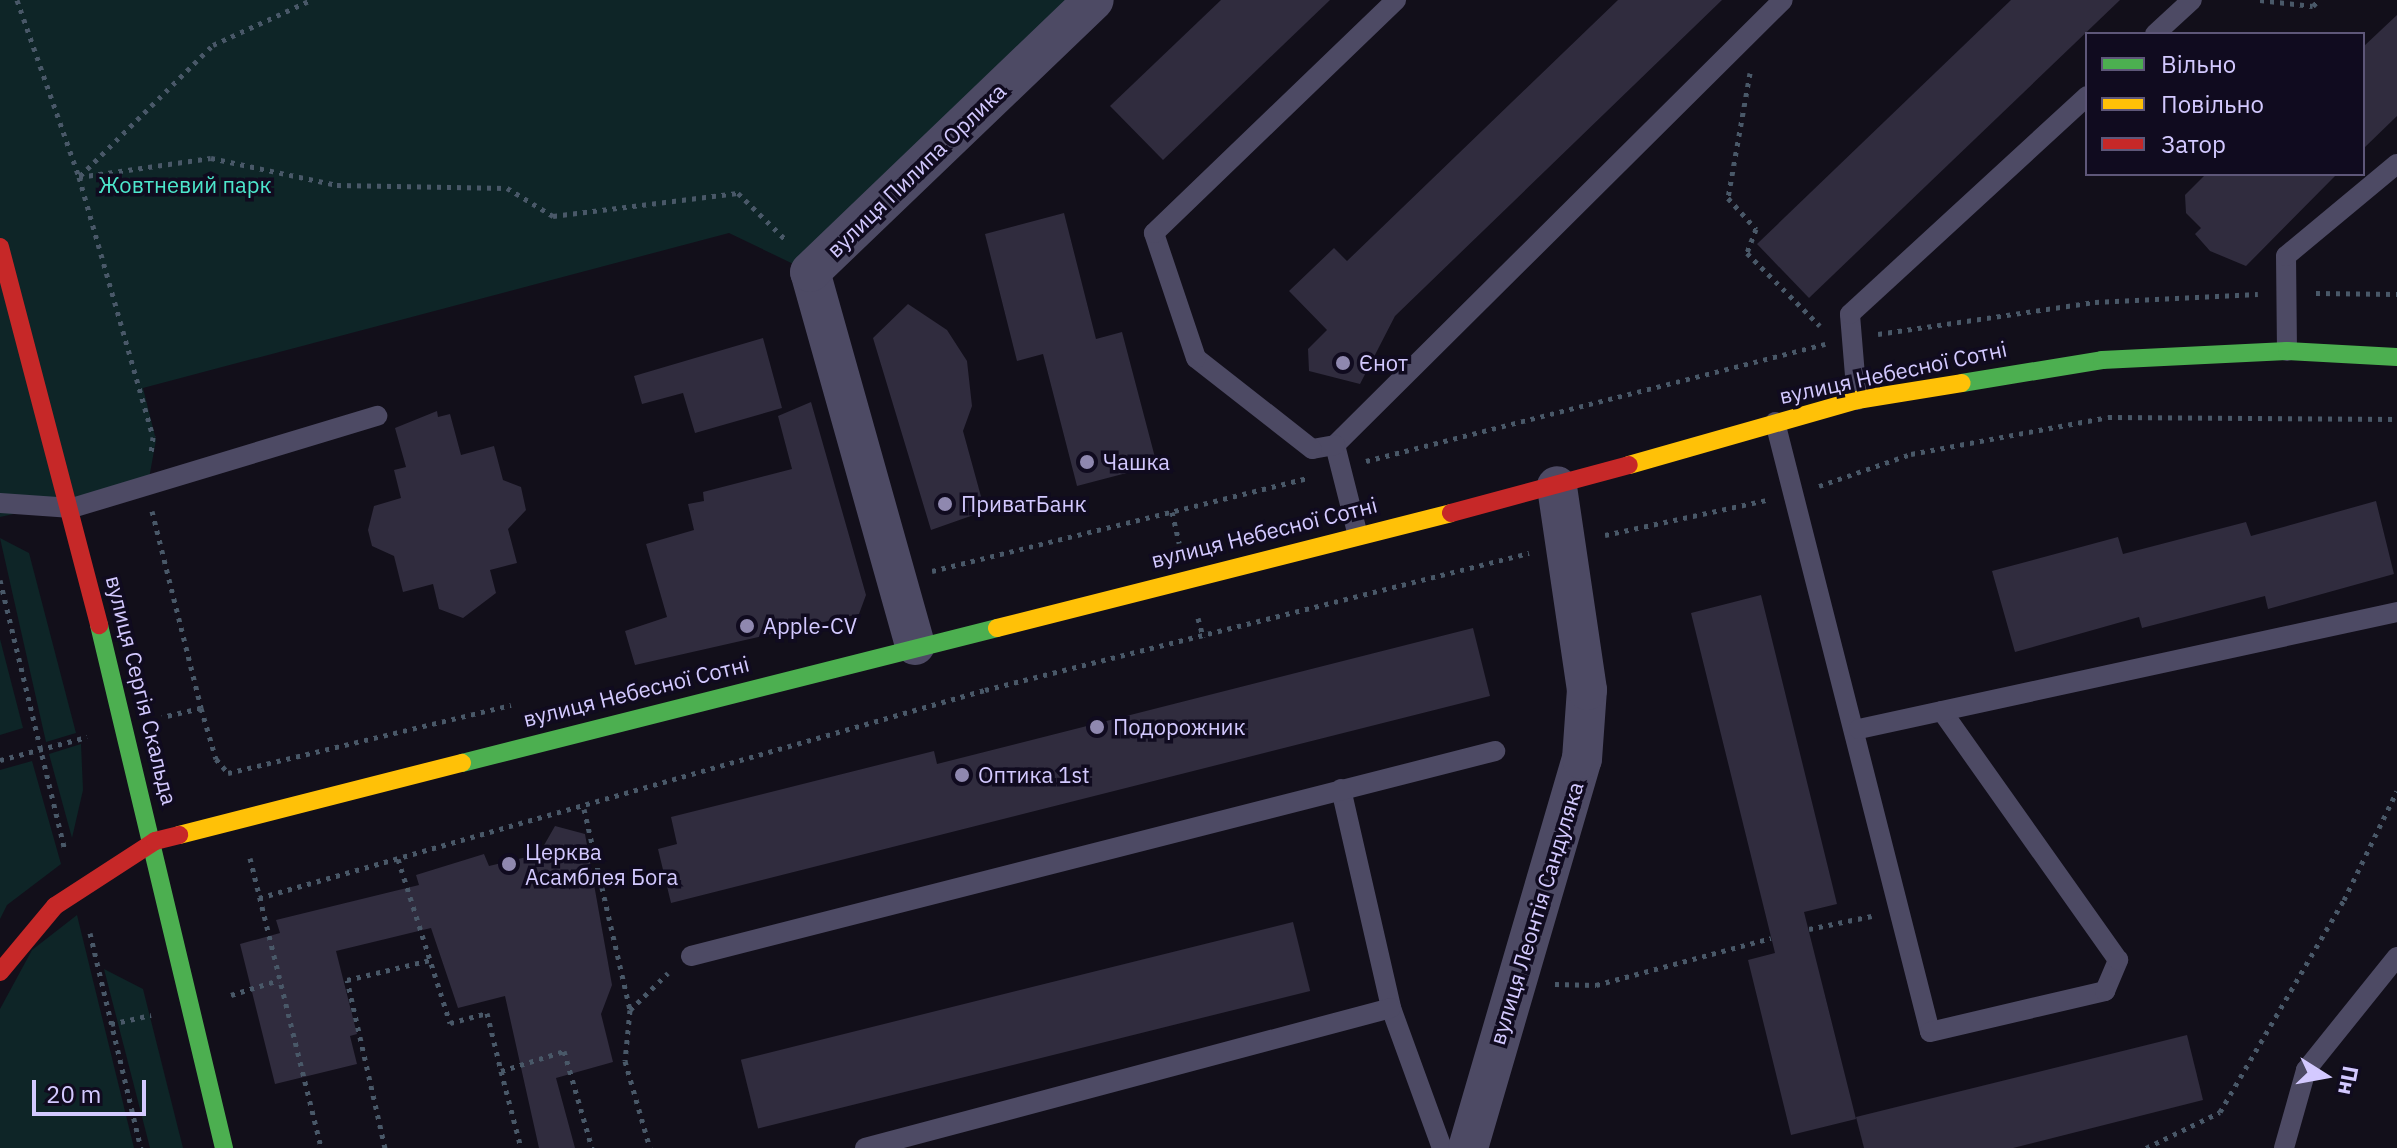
<!DOCTYPE html>
<meta charset="utf-8">
<style>
body{margin:0}
#map{position:relative;width:2397px;height:1148px;overflow:hidden;background:#120f1a;font-family:"IBM Plex Sans",sans-serif}
div>[style]{position:absolute}
.green>*{inset:0;background:#0e2527}
.building>*{inset:0;background:#302c3e;transform-origin:0 0}
.path>*{height:5px;margin-top:-2.5px;transform-origin:0;background:repeating-linear-gradient(90deg,#495868 0 4px,transparent 0 10px)}
.lane>*{height:20px;margin:-10px;padding:0 10px;transform-origin:10px;border-radius:10px;background:#4d4a64}
.street>*{height:40px;margin:-20px;padding:0 20px;transform-origin:20px;border-radius:20px;background:#4d4a64}
.fast>*{height:18px;margin:-9px;padding:0 9px;transform-origin:9px;border-radius:9px;background:#4caf50}
.slow>*{height:18px;margin:-9px;padding:0 9px;transform-origin:9px;border-radius:9px;background:#ffc107}
.jam>*{height:18px;margin:-9px;padding:0 9px;transform-origin:9px;border-radius:9px;background:#c62828}
.dots>*{width:22px;height:22px;translate:-50% -50%;box-sizing:border-box;border:4px solid #100b1f;border-radius:50%}
span{translate:-50% -50%;white-space:nowrap;text-align:center;line-height:1.15;-webkit-text-stroke:7px #100b1f;paint-order:stroke}
.street-label{font-size:22px;color:#d3c9ff}
.park-label{font-size:22px;color:#4de7cc}
.poi-label{font-size:22px;color:#d3c9ff}
.left{translate:0 -50%;text-align:left}
.legend{position:absolute;left:2085px;top:32px;width:280px;height:144px;box-sizing:border-box;background:#100b1f;border:2px solid #5e5779;margin:0;padding:10px 14px;list-style:none;font-size:24px;color:#d3c9ff}
.legend li{display:flex;align-items:center;gap:16px;height:40px}
.legend b{width:40px;border:2px solid #5e5779}
.north{position:absolute;left:2285px;top:1036px;width:80px;height:80px;-webkit-text-stroke:6px #100b1f;paint-order:stroke;rotate:101deg;font-size:22px;font-weight:700;line-height:32px;text-align:center;color:#d3c9ff}
.north::after{content:'';display:block;margin:auto;width:28px;height:36px;background:#d3c9ff;clip-path:polygon(50% 0,100% 100%,50% 72%,0 100%)}
.scale{position:absolute;left:32px;top:1080px;width:114px;height:36px;box-sizing:border-box;border:4px solid #d3c9ff;border-top:0;padding-left:10px;font-size:24px;line-height:28px;white-space:nowrap;color:#d3c9ff;-webkit-text-stroke:6px #100b1f;paint-order:stroke}
</style>
<div id="map">
<div class="green">
<div style="clip-path:polygon(0 0,1097px 0,812px 273px,729px 233px,143px 388px,156px 440px,148px 484px,0 517px)"></div>
<div style="clip-path:polygon(0 538px,29px 553px,76px 733px,46px 742px)"></div>
<div style="clip-path:polygon(0 639px,23px 728px,0 735px)"></div>
<div style="clip-path:polygon(81px 744px,83px 790px,72px 838px,49px 754px)"></div>
<div style="clip-path:polygon(32px 761px,61px 864px,7px 905px,0 919px,0 770px)"></div>
<div style="clip-path:polygon(77px 915px,134px 1148px,0 1148px,0 1009px,32px 950px)"></div>
<div style="clip-path:polygon(104px 969px,143px 989px,183px 1148px,150px 1148px)"></div>
</div>
<div class="building">
<div style="clip-path:polygon(1221px 0,1330px 0,1163px 160px,1110px 106px)"></div>
<div style="clip-path:polygon(1618px 0,1722px 0,1395px 316px,1360px 384px,1309px 371px,1308px 349px,1327px 330px,1289px 291px,1334px 248px,1347px 261px)"></div>
<div style="clip-path:polygon(2011px 0,2120px 0,1809px 298px,1757px 244px)"></div>
<div style="clip-path:polygon(2397px 15px,2397px 116px,2363px 149px,2363px 47px)"></div>
<div style="clip-path:polygon(2206px 174px,2337px 174px,2246px 266px,2210px 251px,2195px 234px,2201px 228px,2186px 213px,2185px 195px)"></div>
<div style="clip-path:polygon(1064px 213px,1096px 339px,1122px 332px,1157px 465px,1077px 486px,1043px 354px,1017px 361px,985px 234px)"></div>
<div style="clip-path:polygon(908px 304px,947px 330px,967px 361px,972px 406px,963px 431px,985px 511px,931px 530px,873px 338px)"></div>
<div style="clip-path:polygon(763px 338px,782px 408px,695px 433px,683px 393px,642px 404px,634px 376px)"></div>
<div style="clip-path:polygon(811px 402px,866px 595px,859px 614px,635px 665px,625px 631px,667px 617px,646px 544px,694px 530px,688px 504px,704px 501px,703px 492px,792px 469px,778px 416px)"></div>
<div style="clip-path:polygon(437px 411px,438px 417px,450px 414px,461px 455px,494px 446px,503px 480px,521px 487px,526px 510px,508px 529px,517px 563px,490px 570px,496px 593px,463px 618px,439px 609px,433px 584px,403px 592px,394px 556px,372px 546px,368px 530px,374px 506px,401px 498px,394px 470px,406px 467px,395px 428px)"></div>
<div style="clip-path:polygon(2376px 501px,2394px 574px,2268px 609px,2265px 596px,2142px 628px,2139px 617px,2015px 652px,1992px 571px,2118px 537px,2123px 554px,2246px 522px,2251px 536px)"></div>
<div style="clip-path:polygon(1761px 595px,1837px 904px,1804px 912px,1856px 1119px,1791px 1135px,1748px 960px,1775px 953px,1691px 613px)"></div>
<div style="clip-path:polygon(1473px 628px,1490px 696px,671px 903px,658px 849px,677px 844px,671px 817px,934px 751px,937px 764px)"></div>
<div style="clip-path:polygon(555px 826px,585px 834px,612px 985px,601px 1014px,613px 1062px,556px 1078px,575px 1148px,539px 1148px,505px 996px,458px 1008px,431px 928px,336px 951px,357px 1034px,350px 1036px,357px 1064px,275px 1084px,240px 944px,280px 933px,276px 920px,419px 885px,416px 875px,484px 854px,489px 866px,539px 854px)"></div>
<div style="left:1293px;top:922px;width:71px;height:569px;rotate:76deg"></div>
<div style="clip-path:polygon(2187px 1035px,2203px 1100px,2013px 1148px,1864px 1148px,1856px 1117px)"></div>
</div>
<div class="path">
<div style="left:17px;top:0;width:188px;rotate:70.7deg"></div>
<div style="left:79px;top:177px;width:270px;rotate:74.1deg"></div>
<div style="left:153px;top:437px;width:17px;rotate:97deg"></div>
<div style="left:2260px;top:0;width:53px;rotate:6.5deg"></div>
<div style="left:2313px;top:6px;width:8px;rotate:-45deg"></div>
<div style="left:1750px;top:73px;width:127px;rotate:100deg"></div>
<div style="left:1728px;top:198px;width:42px;rotate:47.9deg"></div>
<div style="left:1756px;top:229px;width:26px;rotate:111deg"></div>
<div style="left:1747px;top:253px;width:103px;rotate:45deg"></div>
<div style="left:80px;top:176px;width:187px;rotate:-44.6deg"></div>
<div style="left:213px;top:45px;width:108px;rotate:-24.7deg"></div>
<div style="left:79px;top:177px;width:133px;rotate:-8.2deg"></div>
<div style="left:211px;top:158px;width:129px;rotate:12.1deg"></div>
<div style="left:337px;top:185px;width:170px;rotate:1deg"></div>
<div style="left:507px;top:188px;width:54px;rotate:31.3deg"></div>
<div style="left:553px;top:216px;width:186px;rotate:-7.1deg"></div>
<div style="left:738px;top:193px;width:67px;rotate:44.4deg"></div>
<div style="left:2316px;top:293px;width:81px;rotate:0.7deg"></div>
<div style="left:1878px;top:334px;width:219px;rotate:-8.4deg"></div>
<div style="left:2095px;top:302px;width:163px;rotate:-2.8deg"></div>
<div style="left:1366px;top:461px;width:474px;rotate:-14.3deg"></div>
<div style="left:1819px;top:486px;width:97px;rotate:-19.2deg"></div>
<div style="left:1911px;top:454px;width:200px;rotate:-10.6deg"></div>
<div style="left:2108px;top:417px;width:289px;rotate:0.4deg"></div>
<div style="left:152px;top:511px;width:203px;rotate:76deg"></div>
<div style="left:201px;top:708px;width:40px;rotate:167deg"></div>
<div style="left:1172px;top:512px;width:32px;rotate:77deg"></div>
<div style="left:1605px;top:535px;width:166px;rotate:-12.2deg"></div>
<div style="left:932px;top:571px;width:386px;rotate:-13.9deg"></div>
<div style="left:0;top:580px;width:279px;rotate:76.5deg"></div>
<div style="left:1198px;top:618px;width:20px;rotate:75deg"></div>
<div style="left:201px;top:708px;width:53px;rotate:73.6deg"></div>
<div style="left:216px;top:759px;width:18px;rotate:49deg"></div>
<div style="left:228px;top:773px;width:291px;rotate:-13.5deg"></div>
<div style="left:0;top:760px;width:90px;rotate:-14.8deg"></div>
<div style="left:584px;top:809px;width:206px;rotate:77.1deg"></div>
<div style="left:630px;top:1010px;width:51px;rotate:95.6deg"></div>
<div style="left:625px;top:1061px;width:91px;rotate:74deg"></div>
<div style="left:250px;top:858px;width:299px;rotate:76.2deg"></div>
<div style="left:398px;top:859px;width:172px;rotate:72.4deg"></div>
<div style="left:450px;top:1023px;width:38px;rotate:-15deg"></div>
<div style="left:487px;top:1013px;width:60px;rotate:76.4deg"></div>
<div style="left:501px;top:1071px;width:66px;rotate:-17.6deg"></div>
<div style="left:564px;top:1051px;width:101px;rotate:73.9deg"></div>
<div style="left:259px;top:898px;width:755px;rotate:-15.99deg"></div>
<div style="left:985px;top:690px;width:561px;rotate:-14.14deg"></div>
<div style="left:1809px;top:929px;width:64px;rotate:-11.7deg"></div>
<div style="left:90px;top:933px;width:221px;rotate:76.7deg"></div>
<div style="left:1555px;top:984px;width:41px;rotate:1.4deg"></div>
<div style="left:1596px;top:985px;width:181px;rotate:-15deg"></div>
<div style="left:231px;top:995px;width:50px;rotate:-17.4deg"></div>
<div style="left:630px;top:1010px;width:53px;rotate:-44.2deg"></div>
<div style="left:111px;top:1024px;width:41px;rotate:-12.7deg"></div>
<div style="left:501px;top:1071px;width:80px;rotate:75.4deg"></div>
<div style="left:385px;top:1148px;width:172px;rotate:-102.7deg"></div>
<div style="left:347px;top:980px;width:85px;rotate:-13.5deg"></div>
<div style="left:2146px;top:1148px;width:82px;rotate:-25.9deg"></div>
<div style="left:2220px;top:1112px;width:246px;rotate:-59.7deg"></div>
<div style="left:2344px;top:900px;width:121px;rotate:-64.1deg"></div>
</div>
<div class="lane">
<div style="left:2155px;top:34px;width:50px;rotate:-42.6deg"></div>
<div style="left:2287px;top:351px;width:95px;rotate:-90.6deg"></div>
<div style="left:2286px;top:256px;width:144px;rotate:-39.7deg"></div>
<div style="left:1857px;top:400px;width:86px;rotate:-94.7deg"></div>
<div style="left:1850px;top:314px;width:322px;rotate:-42.6deg"></div>
<div style="left:1775px;top:422px;width:629px;rotate:75.74deg"></div>
<div style="left:1930px;top:1032px;width:180px;rotate:-13.2deg"></div>
<div style="left:2105px;top:991px;width:34px;rotate:-67deg"></div>
<div style="left:2118px;top:960px;width:305px;rotate:-125.3deg"></div>
<div style="left:1335px;top:445px;width:631px;rotate:-44.81deg"></div>
<div style="left:0;top:503px;width:72px;rotate:4deg"></div>
<div style="left:72px;top:508px;width:319px;rotate:-16.8deg"></div>
<div style="left:1357px;top:532px;width:90px;rotate:-104.2deg"></div>
<div style="left:1335px;top:445px;width:23px;rotate:170deg"></div>
<div style="left:1312px;top:449px;width:147px;rotate:-141.9deg"></div>
<div style="left:1196px;top:358px;width:132px;rotate:-108.6deg"></div>
<div style="left:1154px;top:233px;width:336px;rotate:-43.9deg"></div>
<div style="left:1859px;top:729px;width:551px;rotate:-12.27deg"></div>
<div style="left:1341px;top:789px;width:225px;rotate:77.1deg"></div>
<div style="left:1391px;top:1008px;width:149px;rotate:70deg"></div>
<div style="left:691px;top:956px;width:830px;rotate:-14.3deg"></div>
<div style="left:865px;top:1148px;width:544px;rotate:-14.9deg"></div>
<div style="left:2284px;top:1148px;width:81px;rotate:-74.2deg"></div>
<div style="left:2306px;top:1070px;width:145px;rotate:-51.2deg"></div>
</div>
<div class="street">
<div style="left:915px;top:645px;width:387px;rotate:-105.7deg"></div>
<div style="left:810px;top:272px;width:393px;rotate:-43.8deg"></div>
<div style="left:1468px;top:1148px;width:405px;rotate:-73.7deg"></div>
<div style="left:1582px;top:759px;width:69px;rotate:-85.9deg"></div>
<div style="left:1587px;top:690px;width:206px;rotate:-98.4deg"></div>
</div>
<div class="fast">
<div style="left:1962px;top:383px;width:142px;rotate:-9.3deg"></div>
<div style="left:2102px;top:360px;width:185px;rotate:-2.8deg"></div>
<div style="left:2287px;top:351px;width:110px;rotate:3.1deg"></div>
<div style="left:99px;top:625px;width:538px;rotate:76.56deg"></div>
<div style="left:462px;top:763px;width:552px;rotate:-14.16deg"></div>
</div>
<div class="slow">
<div style="left:1629px;top:465px;width:237px;rotate:-15.9deg"></div>
<div style="left:1857px;top:400px;width:106px;rotate:-9.2deg"></div>
<div style="left:997px;top:628px;width:468px;rotate:-14.2deg"></div>
<div style="left:179px;top:835px;width:292px;rotate:-14.3deg"></div>
</div>
<div class="jam">
<div style="left:0;top:247px;width:391px;rotate:75.3deg"></div>
<div style="left:1451px;top:513px;width:184px;rotate:-15.1deg"></div>
<div style="left:0;top:972px;width:86px;rotate:-50.2deg"></div>
<div style="left:55px;top:906px;width:119px;rotate:-33deg"></div>
<div style="left:155px;top:841px;width:25px;rotate:-14deg"></div>
</div>
<div class="dots">
<div style="left:1343px;top:363px;background:#8f88af"></div>
<div style="left:1087px;top:462px;background:#8f88af"></div>
<div style="left:945px;top:504px;background:#8f88af"></div>
<div style="left:747px;top:626px;background:#8f88af"></div>
<div style="left:1097px;top:727px;background:#8f88af"></div>
<div style="left:962px;top:775px;background:#8f88af"></div>
<div style="left:509px;top:864px;background:#8f88af"></div>
</div>
<div class="street-label">
<span style="left:916px;top:170px;rotate:-44deg">вулиця Пилипа Орлика</span>
<span style="left:1893px;top:372px;rotate:-12deg">вулиця Небесної Сотні</span>
<span style="left:1264px;top:532px;rotate:-14deg">вулиця Небесної Сотні</span>
<span style="left:142px;top:690px;rotate:76deg">вулиця Сергія Скальда</span>
<span style="left:636px;top:691px;rotate:-14deg">вулиця Небесної Сотні</span>
<span style="left:1536px;top:913px;rotate:-73deg">вулиця Леонтія Сандуляка</span>
</div>
<div class="park-label">
<span style="left:185px;top:185px">Жовтневий парк</span>
</div>
<div class="poi-label">
<span class="left" style="left:1359px;top:363px">Єнот</span>
<span class="left" style="left:1103px;top:462px">Чашка</span>
<span class="left" style="left:961px;top:504px">ПриватБанк</span>
<span class="left" style="left:763px;top:626px">Apple-CV</span>
<span class="left" style="left:1113px;top:727px">Подорожник</span>
<span class="left" style="left:978px;top:775px">Оптика 1st</span>
<span class="left" style="left:525px;top:864px">Церква<br>Асамблея Бога</span>
</div>
<ul class="legend">
<li><b style="height:10px;background:#4caf50"></b>Вільно</li>
<li><b style="height:10px;background:#ffc107"></b>Повільно</li>
<li><b style="height:10px;background:#c62828"></b>Затор</li>
</ul>
<div class="north">Пн</div>
<div class="scale">20 m</div>
</div>
